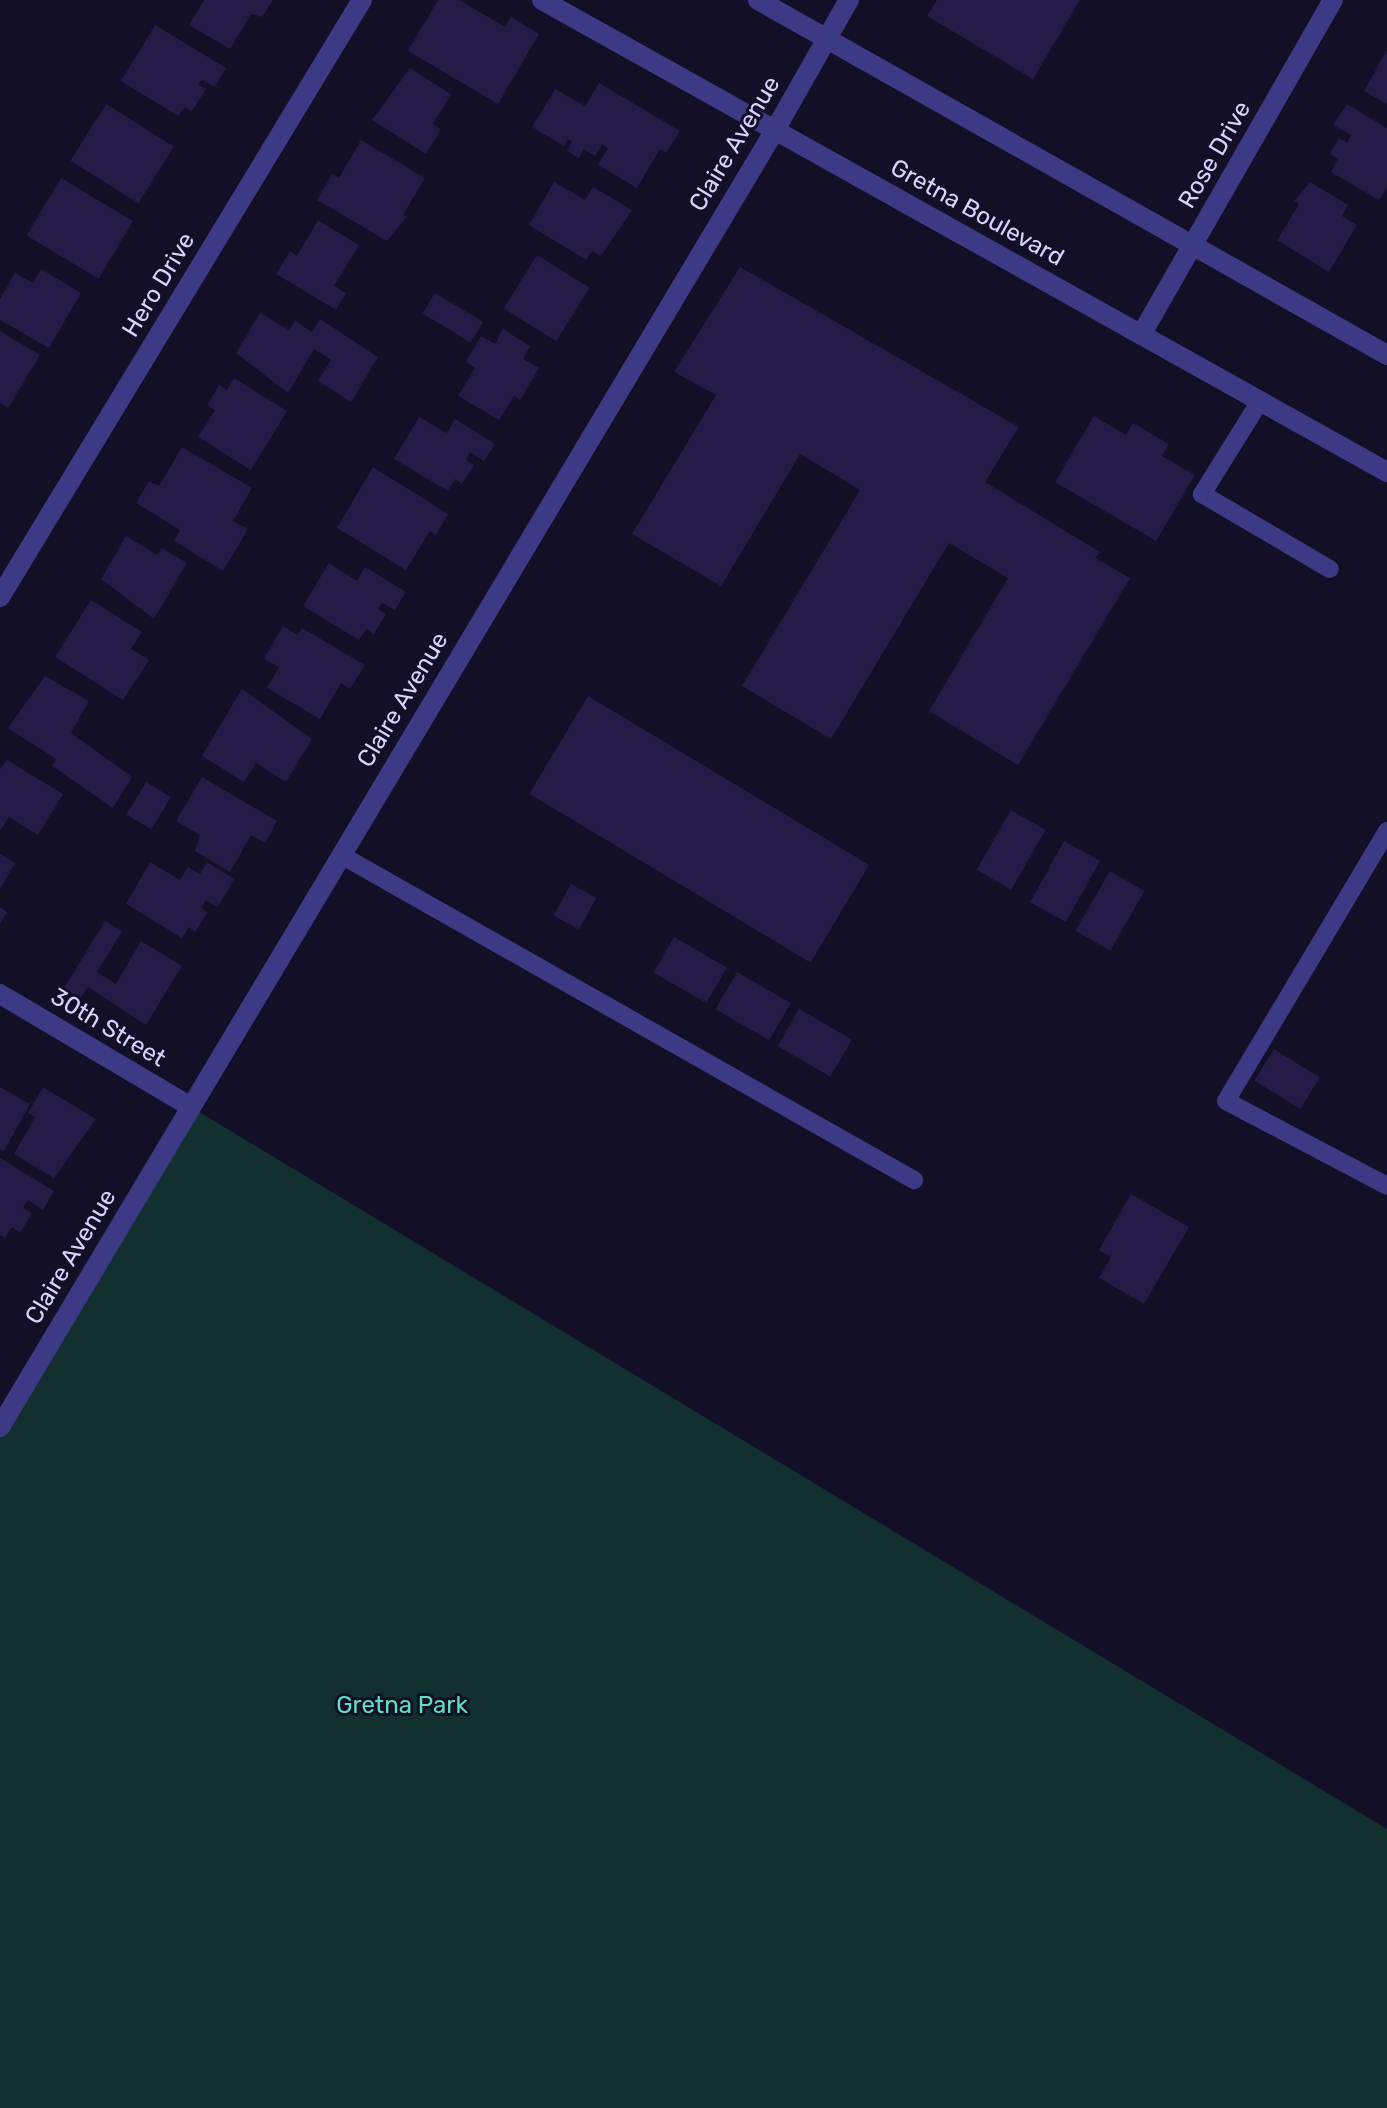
<!DOCTYPE html>
<style>
body{margin:0}
#map{position:relative;width:1387px;height:2108px;overflow:hidden;background:#130f26;font-family:Rubik,sans-serif}
div>[style]{position:absolute}
.green>*{inset:0;background:#12302f}
.building>*{inset:0;background:#241b47;transform-origin:0 0}
.service>*{height:18px;margin:-9px;padding:0 9px;transform-origin:9px;border-radius:9px;background:#3d3a85}
.minor>*{height:20px;margin:-10px;padding:0 10px;transform-origin:10px;border-radius:10px;background:#3d3a85}
.tertiary>*{height:20px;margin:-10px;padding:0 10px;transform-origin:10px;border-radius:10px;background:#3d3a85}
span{translate:-50% -50%;white-space:nowrap;text-align:center;line-height:1.15;-webkit-text-stroke:6px #130f26;paint-order:stroke}
.street-label{font-size:24px;color:#d9d4ff}
.park-label{font-size:24px;color:#5fe0c0}
</style>
<div id="map">
<div class="green">
<div style="clip-path:polygon(191px 1107px,1387px 1829px,1387px 2108px,0 2108px,0 1428px)"></div>
</div>
<div class="building">
<div style="clip-path:polygon(204px 0,273px 0,262px 17px,251px 14px,230px 49px,189px 25px)"></div>
<div style="clip-path:polygon(438px 0,459px 0,505px 27px,511px 17px,539px 34px,498px 104px,408px 51px)"></div>
<div style="clip-path:polygon(937px 0,1080px 0,1033px 79px,927px 16px)"></div>
<div style="clip-path:polygon(155px 25px,226px 68px,215px 87px,202px 80px,198px 85px,206px 89px,192px 111px,185px 107px,178px 116px,121px 81px)"></div>
<div style="clip-path:polygon(1387px 50px,1387px 104px,1364px 91px)"></div>
<div style="clip-path:polygon(410px 68px,451px 94px,433px 124px,441px 129px,426px 154px,372px 120px)"></div>
<div style="clip-path:polygon(599px 83px,680px 131px,666px 153px,660px 149px,637px 188px,598px 165px,608px 148px,602px 144px,595px 156px,584px 149px,579px 158px,567px 151px,572px 142px,568px 139px,564px 146px,532px 127px,555px 89px,585px 106px)"></div>
<div style="left:106px;top:104px;width:80px;height:67px;rotate:32deg"></div>
<div style="clip-path:polygon(1347px 104px,1387px 128px,1387px 187px,1379px 200px,1331px 172px,1338px 159px,1330px 154px,1339px 138px,1347px 143px,1351px 135px,1333px 125px)"></div>
<div style="clip-path:polygon(361px 140px,425px 178px,403px 215px,407px 217px,387px 241px,317px 200px,332px 174px,339px 178px)"></div>
<div style="left:61px;top:178px;width:84px;height:67px;rotate:31deg"></div>
<div style="clip-path:polygon(554px 182px,585px 200px,593px 187px,632px 210px,601px 256px,592px 251px,586px 260px,529px 225px)"></div>
<div style="clip-path:polygon(1310px 182px,1348px 205px,1342px 216px,1357px 225px,1329px 272px,1277px 240px,1299px 204px,1294px 201px)"></div>
<div style="clip-path:polygon(318px 220px,359px 245px,334px 286px,346px 293px,336px 310px,276px 274px,290px 251px,297px 256px)"></div>
<div style="left:537px;top:255px;width:62px;height:63px;rotate:32deg"></div>
<div style="clip-path:polygon(740px 267px,1019px 427px,985px 482px,1100px 552px,1095px 558px,1130px 578px,1018px 765px,929px 711px,1008px 578px,949px 543px,831px 739px,742px 686px,860px 490px,800px 454px,721px 586px,632px 534px,716px 395px,674px 372px)"></div>
<div style="clip-path:polygon(41px 269px,81px 293px,49px 348px,0 320px,0 299px,15px 273px,33px 283px)"></div>
<div style="left:435px;top:293px;width:56px;height:24px;rotate:31deg"></div>
<div style="clip-path:polygon(260px 313px,289px 330px,295px 321px,312px 332px,320px 319px,378px 357px,351px 402px,318px 381px,331px 360px,314px 349px,288px 393px,236px 353px)"></div>
<div style="clip-path:polygon(503px 329px,530px 346px,523px 359px,539px 368px,520px 400px,514px 396px,499px 420px,458px 396px,475px 368px,466px 362px,481px 336px,495px 344px)"></div>
<div style="clip-path:polygon(0 331px,40px 355px,8px 408px,0 403px)"></div>
<div style="clip-path:polygon(234px 378px,287px 411px,251px 470px,198px 437px,215px 410px,207px 405px,219px 385px,227px 390px)"></div>
<div style="clip-path:polygon(1094px 416px,1126px 435px,1133px 423px,1169px 444px,1162px 456px,1195px 475px,1156px 541px,1055px 482px)"></div>
<div style="clip-path:polygon(419px 417px,447px 433px,455px 419px,495px 444px,484px 461px,470px 452px,466px 460px,474px 465px,462px 484px,455px 479px,448px 491px,394px 459px)"></div>
<div style="clip-path:polygon(182px 447px,252px 488px,233px 521px,248px 529px,223px 571px,174px 541px,180px 530px,136px 503px,149px 481px,159px 486px)"></div>
<div style="clip-path:polygon(373px 467px,448px 514px,436px 535px,430px 531px,406px 570px,337px 528px)"></div>
<div style="clip-path:polygon(126px 536px,157px 555px,162px 548px,187px 563px,154px 619px,101px 579px)"></div>
<div style="clip-path:polygon(329px 563px,357px 581px,365px 567px,406px 592px,395px 610px,382px 603px,378px 609px,386px 614px,374px 634px,366px 629px,359px 640px,303px 606px)"></div>
<div style="clip-path:polygon(91px 600px,142px 632px,131px 649px,149px 660px,123px 700px,55px 657px)"></div>
<div style="clip-path:polygon(283px 626px,298px 635px,302px 628px,365px 665px,350px 689px,341px 683px,320px 719px,267px 688px,279px 667px,264px 659px)"></div>
<div style="clip-path:polygon(45px 676px,89px 701px,71px 733px,132px 777px,113px 808px,52px 766px,56px 759px,8px 728px)"></div>
<div style="clip-path:polygon(242px 689px,312px 739px,286px 782px,256px 763px,244px 782px,202px 756px)"></div>
<div style="left:588px;top:696px;width:328px;height:114px;rotate:31deg"></div>
<div style="clip-path:polygon(7px 760px,63px 794px,38px 835px,9px 817px,0 831px,0 769px)"></div>
<div style="clip-path:polygon(202px 777px,277px 821px,265px 843px,251px 835px,230px 872px,195px 851px,200px 835px,176px 821px)"></div>
<div style="left:146px;top:782px;width:29px;height:38px;rotate:31deg"></div>
<div style="left:1011px;top:810px;width:40px;height:69px;rotate:30deg"></div>
<div style="left:1064px;top:841px;width:41px;height:70px;rotate:29deg"></div>
<div style="clip-path:polygon(0 854px,15px 863px,0 889px)"></div>
<div style="clip-path:polygon(150px 862px,180px 880px,188px 867px,200px 874px,207px 862px,234px 879px,218px 907px,206px 900px,201px 908px,208px 912px,195px 932px,189px 927px,182px 938px,126px 904px)"></div>
<div style="left:1110px;top:871px;width:40px;height:69px;rotate:30deg"></div>
<div style="left:571px;top:884px;width:29px;height:36px;rotate:29deg"></div>
<div style="clip-path:polygon(0 907px,7px 912px,0 924px)"></div>
<div style="clip-path:polygon(105px 921px,122px 931px,97px 972px,116px 984px,141px 941px,182px 966px,146px 1025px,88px 987px,79px 1000px,63px 990px)"></div>
<div style="left:674px;top:937px;width:61px;height:41px;rotate:30deg"></div>
<div style="left:737px;top:972px;width:62px;height:43px;rotate:30deg"></div>
<div style="left:799px;top:1009px;width:61px;height:43px;rotate:30deg"></div>
<div style="left:1274px;top:1049px;width:54px;height:37px;rotate:32deg"></div>
<div style="clip-path:polygon(0 1087px,30px 1104px,4px 1151px,0 1149px)"></div>
<div style="clip-path:polygon(43px 1087px,96px 1119px,54px 1178px,14px 1154px,35px 1117px,28px 1113px)"></div>
<div style="clip-path:polygon(0 1158px,54px 1191px,43px 1210px,28px 1200px,23px 1208px,32px 1213px,20px 1233px,12px 1227px,5px 1238px,0 1235px)"></div>
<div style="clip-path:polygon(1131px 1194px,1189px 1227px,1144px 1304px,1099px 1278px,1111px 1257px,1099px 1250px)"></div>
</div>
<div class="service">
<div style="left:1260px;top:401px;width:110px;rotate:121.9deg"></div>
<div style="left:1202px;top:494px;width:148px;rotate:30.4deg"></div>
<div style="left:1387px;top:831px;width:314px;rotate:120.8deg"></div>
<div style="left:1226px;top:1101px;width:182px;rotate:27.8deg"></div>
<div style="left:341px;top:855px;width:659px;rotate:29.56deg"></div>
</div>
<div class="minor">
<div style="left:1141px;top:335px;width:386px;rotate:-60.2deg"></div>
<div style="left:0;top:597px;width:698px;rotate:-58.77deg"></div>
<div style="left:0;top:994px;width:222px;rotate:30.6deg"></div>
<div style="left:0;top:1427px;width:1511px;rotate:-59.14deg"></div>
</div>
<div class="tertiary">
<div style="left:542px;top:0;width:968px;rotate:29.19deg"></div>
<div style="left:758px;top:0;width:722px;rotate:29.44deg"></div>
<div style="left:775px;top:130px;width:150px;rotate:-60.4deg"></div>
</div>
<div class="street-label">
<span style="left:735px;top:144px;rotate:-59deg">Claire Avenue</span>
<span style="left:1215px;top:155px;rotate:-60deg">Rose Drive</span>
<span style="left:977px;top:213px;rotate:29deg">Gretna Boulevard</span>
<span style="left:159px;top:285px;rotate:-59deg">Hero Drive</span>
<span style="left:403px;top:700px;rotate:-59deg">Claire Avenue</span>
<span style="left:108px;top:1028px;rotate:31deg">30th Street</span>
<span style="left:71px;top:1257px;rotate:-59deg">Claire Avenue</span>
</div>
<div class="park-label">
<span style="left:402px;top:1706px">Gretna Park</span>
</div>
</div>
